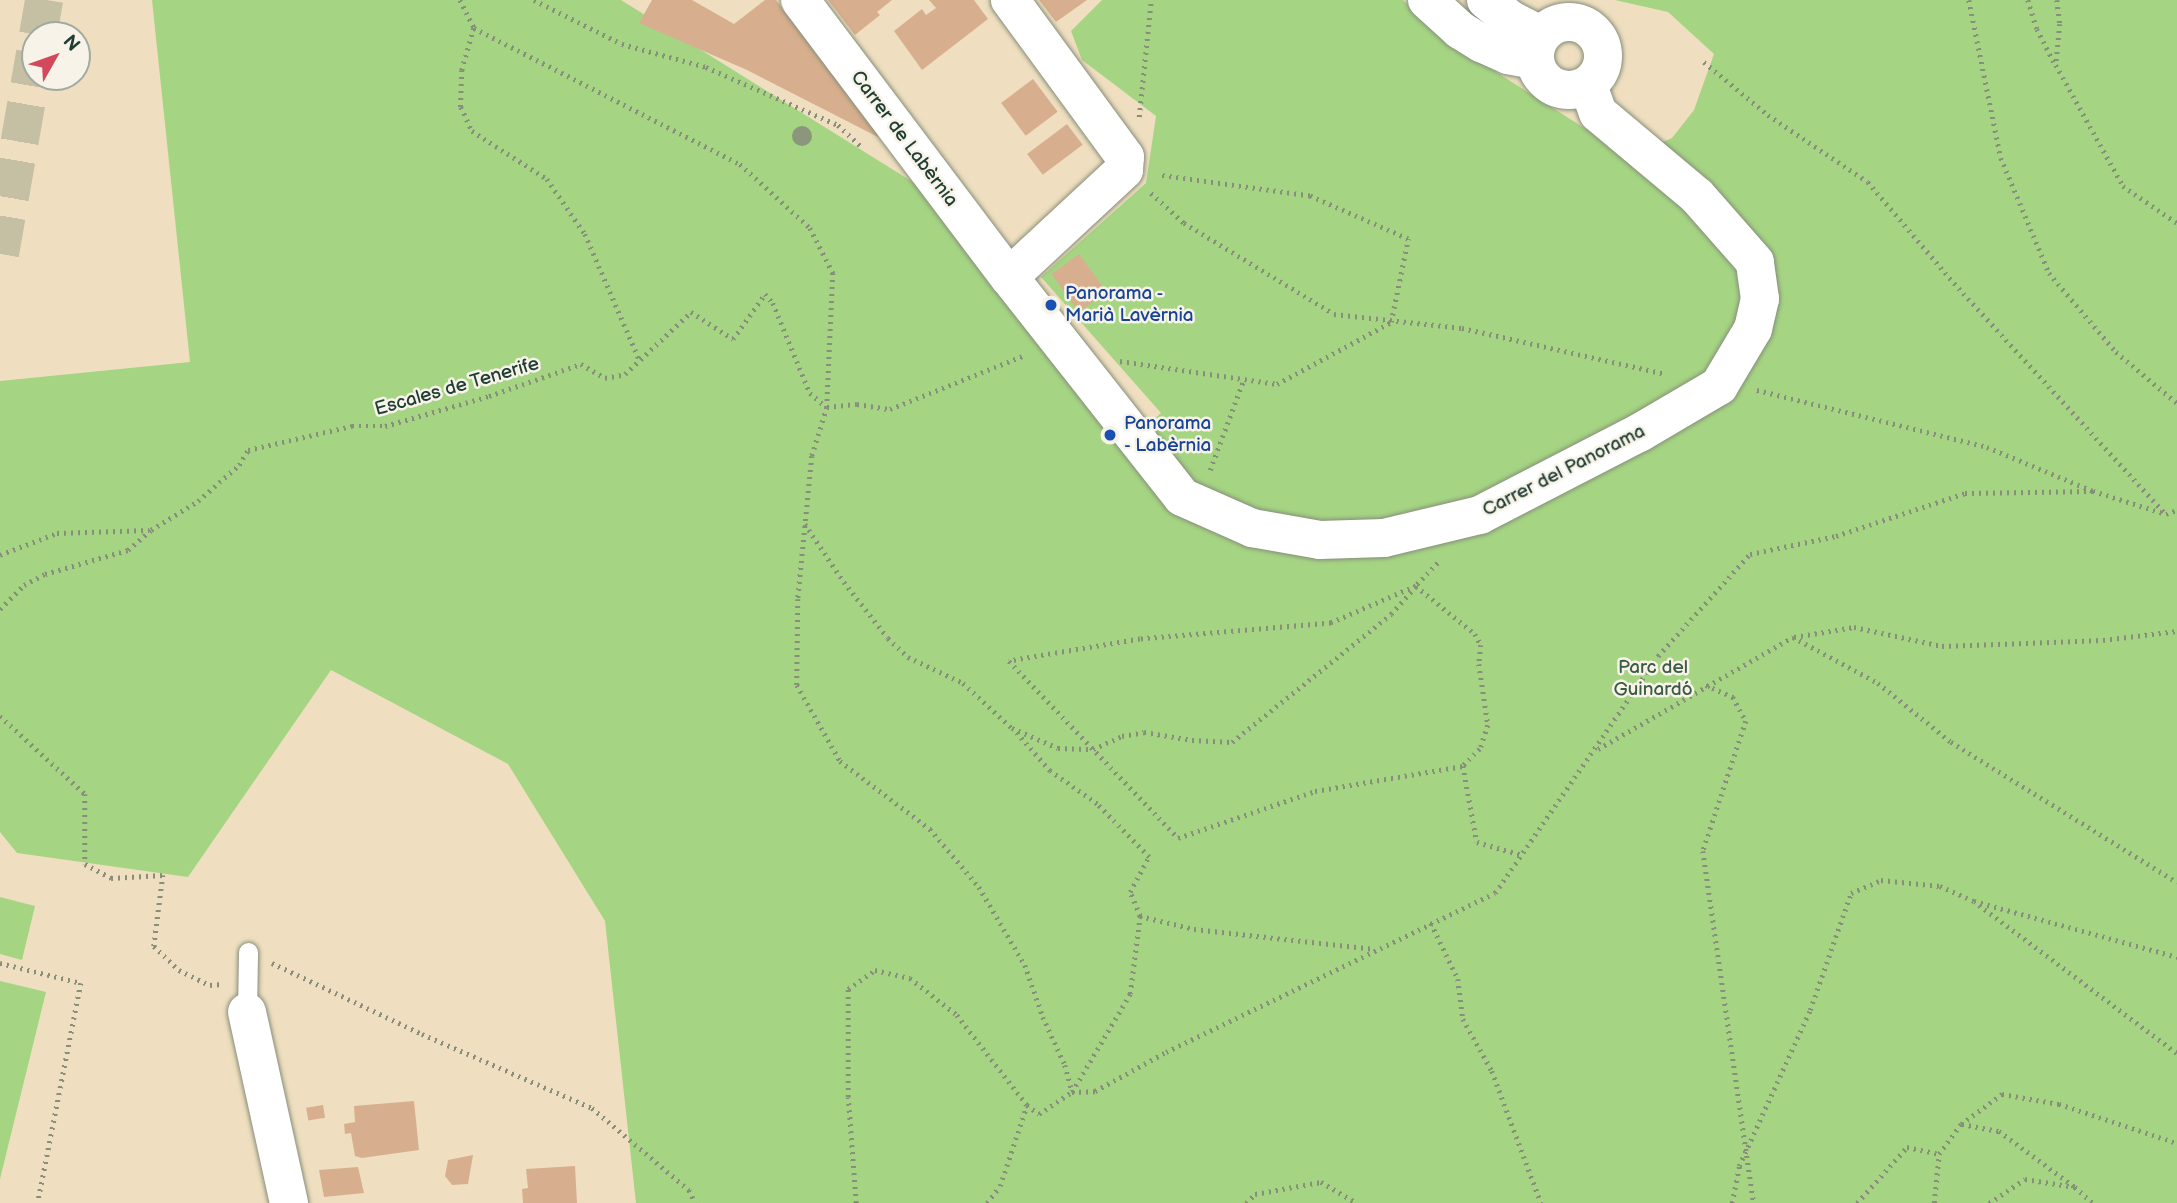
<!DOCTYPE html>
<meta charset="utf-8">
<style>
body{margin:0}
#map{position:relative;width:2177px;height:1203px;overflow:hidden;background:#efdfc0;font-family:"Balsamiq Sans",sans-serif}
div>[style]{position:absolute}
.green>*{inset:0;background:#a5d583}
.building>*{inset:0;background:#d8af8e;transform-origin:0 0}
.primary-tunnel>*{height:38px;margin-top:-19px;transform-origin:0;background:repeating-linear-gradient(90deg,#c5bfa4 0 38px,transparent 0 57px)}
.path>*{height:4.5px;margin-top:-2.25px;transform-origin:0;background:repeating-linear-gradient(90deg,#878e7a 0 2px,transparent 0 7px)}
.roads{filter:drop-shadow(0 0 2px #878e7a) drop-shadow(0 0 2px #878e7a)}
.service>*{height:19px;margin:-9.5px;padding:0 9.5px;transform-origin:9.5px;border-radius:9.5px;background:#fff}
.minor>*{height:38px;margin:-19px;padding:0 19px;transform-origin:19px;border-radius:19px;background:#fff}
.minor>.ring{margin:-19px;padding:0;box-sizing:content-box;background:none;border:38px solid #fff;border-radius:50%}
.trees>*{width:20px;height:20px;margin:-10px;border-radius:50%;background:#8b967c}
.dots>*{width:19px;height:19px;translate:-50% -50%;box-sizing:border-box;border:4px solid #f7f3e8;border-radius:50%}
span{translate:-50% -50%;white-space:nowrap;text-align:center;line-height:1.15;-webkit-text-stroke:5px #f7f3e8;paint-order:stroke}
.street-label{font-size:19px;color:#1f3d34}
.transit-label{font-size:19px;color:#164399}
.left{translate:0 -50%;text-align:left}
.park-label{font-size:19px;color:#3a5b44}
.north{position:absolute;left:21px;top:21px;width:70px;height:70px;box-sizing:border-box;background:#f7f3e8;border:2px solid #a1aaa0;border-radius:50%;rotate:50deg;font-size:19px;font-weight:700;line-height:28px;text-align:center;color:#1f3d34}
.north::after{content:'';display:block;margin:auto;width:24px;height:32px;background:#d1495b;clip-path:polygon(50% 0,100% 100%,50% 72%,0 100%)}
</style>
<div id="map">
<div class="green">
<div style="clip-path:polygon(152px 0,621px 0,924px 189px,1129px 442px,1161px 413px,1041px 277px,1146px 183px,1156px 116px,1082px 60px,1071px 31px,1102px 0,1403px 0,1444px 39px,1630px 157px,1672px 138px,1694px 110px,1714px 54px,1668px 12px,1615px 0,2177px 0,2177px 1203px,636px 1203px,605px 921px,508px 764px,331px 670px,188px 877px,17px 853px,0 832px,0 381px,190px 362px)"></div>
<div style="clip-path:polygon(0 897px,35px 906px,22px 960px,0 954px)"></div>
<div style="clip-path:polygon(0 981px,46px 992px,0 1179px)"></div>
</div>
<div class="building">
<div style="clip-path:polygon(652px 0,692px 0,734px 24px,765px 0,776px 0,880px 135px,878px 137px,747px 70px,639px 23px)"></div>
<div style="clip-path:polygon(828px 0,892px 0,877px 12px,880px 15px,855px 35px)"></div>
<div style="clip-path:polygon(929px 0,974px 0,988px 19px,922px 70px,894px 31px,922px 9px,926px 15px,936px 8px)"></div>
<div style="clip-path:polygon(1039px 0,1087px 0,1056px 22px)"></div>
<div style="left:1033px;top:79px;width:41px;height:40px;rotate:53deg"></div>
<div style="left:1067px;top:124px;width:26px;height:50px;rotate:53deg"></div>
<div style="left:1079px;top:254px;width:47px;height:34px;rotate:54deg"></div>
<div style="clip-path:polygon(414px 1101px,419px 1150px,362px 1158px,355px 1156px,351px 1133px,345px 1134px,344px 1124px,355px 1122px,354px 1106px)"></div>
<div style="left:323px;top:1105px;width:13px;height:17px;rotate:81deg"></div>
<div style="clip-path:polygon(473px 1155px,468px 1184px,452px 1185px,445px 1176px,448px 1160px)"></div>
<div style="clip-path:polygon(575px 1166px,577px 1203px,523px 1203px,522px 1189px,528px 1188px,526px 1169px)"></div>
<div style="clip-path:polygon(358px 1167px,364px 1193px,324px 1197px,319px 1170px)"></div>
</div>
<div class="primary-tunnel">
<div style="left:38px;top:35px;width:36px;rotate:-80deg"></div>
<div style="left:0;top:254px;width:204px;rotate:-80.1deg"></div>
</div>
<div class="path">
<div style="left:460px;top:0;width:31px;rotate:63deg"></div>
<div style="left:474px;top:28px;width:299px;rotate:27.1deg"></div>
<div style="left:740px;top:164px;width:95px;rotate:42.4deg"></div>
<div style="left:810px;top:228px;width:51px;rotate:62.9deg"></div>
<div style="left:833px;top:273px;width:134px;rotate:92.6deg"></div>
<div style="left:827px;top:407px;width:51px;rotate:107deg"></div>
<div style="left:812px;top:456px;width:144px;rotate:95.6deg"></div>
<div style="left:798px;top:599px;width:86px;rotate:90.7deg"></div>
<div style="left:797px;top:685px;width:87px;rotate:60.5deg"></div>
<div style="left:840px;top:761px;width:113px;rotate:37.1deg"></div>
<div style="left:930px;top:829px;width:76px;rotate:49.8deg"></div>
<div style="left:979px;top:887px;width:91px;rotate:59.5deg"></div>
<div style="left:1025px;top:965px;width:55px;rotate:70.9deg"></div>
<div style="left:1043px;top:1017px;width:53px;rotate:65.4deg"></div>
<div style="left:1065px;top:1065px;width:28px;rotate:75deg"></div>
<div style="left:534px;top:0;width:98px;rotate:26.6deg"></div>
<div style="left:622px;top:44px;width:87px;rotate:15.3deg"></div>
<div style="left:706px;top:67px;width:144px;rotate:23.7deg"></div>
<div style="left:838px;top:125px;width:33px;rotate:43deg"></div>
<div style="left:1969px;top:0;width:161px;rotate:78.6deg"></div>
<div style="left:2001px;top:158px;width:125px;rotate:67.3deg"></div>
<div style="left:2049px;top:273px;width:104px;rotate:49.7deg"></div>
<div style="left:2116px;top:352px;width:80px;rotate:39.9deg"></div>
<div style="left:2028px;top:0;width:30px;rotate:73deg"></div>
<div style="left:2037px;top:29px;width:39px;rotate:63deg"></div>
<div style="left:2057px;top:0;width:24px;rotate:83deg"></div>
<div style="left:2060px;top:24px;width:41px;rotate:95.6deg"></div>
<div style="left:2056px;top:65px;width:138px;rotate:61deg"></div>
<div style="left:2123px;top:186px;width:65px;rotate:34.4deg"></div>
<div style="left:474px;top:28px;width:44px;rotate:105.9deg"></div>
<div style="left:462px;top:70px;width:37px;rotate:92deg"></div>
<div style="left:461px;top:107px;width:26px;rotate:65deg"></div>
<div style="left:472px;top:131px;width:89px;rotate:32.6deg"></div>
<div style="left:547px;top:179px;width:67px;rotate:55.4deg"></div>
<div style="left:585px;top:234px;width:138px;rotate:66.6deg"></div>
<div style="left:1704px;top:62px;width:83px;rotate:39.6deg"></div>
<div style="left:1768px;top:115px;width:120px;rotate:33.8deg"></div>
<div style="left:1868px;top:182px;width:133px;rotate:49.6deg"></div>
<div style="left:1954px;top:283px;width:311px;rotate:47.5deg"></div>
<div style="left:1139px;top:117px;width:118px;rotate:-84.1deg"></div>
<div style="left:1151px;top:193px;width:45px;rotate:42.3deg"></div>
<div style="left:1184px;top:223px;width:175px;rotate:31.2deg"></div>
<div style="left:1334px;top:314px;width:129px;rotate:6.2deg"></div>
<div style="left:1462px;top:328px;width:209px;rotate:12.7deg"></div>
<div style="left:1120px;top:361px;width:159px;rotate:8.3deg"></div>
<div style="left:1277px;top:384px;width:130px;rotate:-28.5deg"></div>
<div style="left:1391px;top:322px;width:85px;rotate:-78.4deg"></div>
<div style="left:1408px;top:239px;width:107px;rotate:-156.3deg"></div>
<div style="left:1310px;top:196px;width:152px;rotate:-172.1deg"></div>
<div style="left:1757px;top:390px;width:237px;rotate:13.9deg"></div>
<div style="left:1987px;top:447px;width:115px;rotate:22.5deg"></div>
<div style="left:2093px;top:491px;width:77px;rotate:17.5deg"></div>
<div style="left:2166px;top:514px;width:12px;rotate:-20deg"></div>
<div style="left:827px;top:407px;width:30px;rotate:-6deg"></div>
<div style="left:857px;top:404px;width:33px;rotate:9deg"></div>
<div style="left:890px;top:409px;width:145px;rotate:-21.8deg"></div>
<div style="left:1210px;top:470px;width:97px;rotate:-69.5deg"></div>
<div style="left:805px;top:524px;width:70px;rotate:56.1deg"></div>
<div style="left:844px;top:582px;width:71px;rotate:51.8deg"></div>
<div style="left:888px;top:638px;width:28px;rotate:44deg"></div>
<div style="left:908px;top:657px;width:61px;rotate:25.3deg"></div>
<div style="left:963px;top:683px;width:67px;rotate:42.6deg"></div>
<div style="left:1012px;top:728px;width:50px;rotate:23.5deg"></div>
<div style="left:1058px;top:748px;width:35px;rotate:2deg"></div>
<div style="left:1093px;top:749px;width:32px;rotate:-24deg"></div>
<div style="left:1122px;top:736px;width:22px;rotate:-10deg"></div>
<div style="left:1144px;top:732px;width:49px;rotate:9.5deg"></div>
<div style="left:1192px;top:740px;width:40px;rotate:2.9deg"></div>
<div style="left:1232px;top:742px;width:204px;rotate:-38.8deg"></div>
<div style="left:1391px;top:614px;width:38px;rotate:-48deg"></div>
<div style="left:1416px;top:586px;width:76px;rotate:39.1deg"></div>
<div style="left:1475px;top:634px;width:13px;rotate:61deg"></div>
<div style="left:1481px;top:645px;width:19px;rotate:96deg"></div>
<div style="left:1479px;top:664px;width:62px;rotate:81.6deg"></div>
<div style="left:1488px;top:725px;width:25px;rotate:108deg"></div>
<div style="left:1480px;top:749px;width:24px;rotate:135deg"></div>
<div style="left:0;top:555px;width:61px;rotate:-21.1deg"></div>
<div style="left:57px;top:533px;width:92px;rotate:-1.9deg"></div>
<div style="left:1438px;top:563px;width:32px;rotate:134deg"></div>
<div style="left:1416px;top:586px;width:93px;rotate:156.5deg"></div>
<div style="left:1331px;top:623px;width:192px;rotate:175.2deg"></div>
<div style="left:1140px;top:639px;width:133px;rotate:170.5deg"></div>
<div style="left:1009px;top:661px;width:245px;rotate:46.3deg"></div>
<div style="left:1178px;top:838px;width:145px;rotate:-18.9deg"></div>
<div style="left:1315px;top:791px;width:150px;rotate:-9.6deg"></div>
<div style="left:1463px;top:766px;width:77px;rotate:79.6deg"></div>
<div style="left:1477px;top:842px;width:47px;rotate:16.1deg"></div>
<div style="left:0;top:609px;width:34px;rotate:-45deg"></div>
<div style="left:24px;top:585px;width:24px;rotate:-28deg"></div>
<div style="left:45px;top:574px;width:86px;rotate:-16.1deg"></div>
<div style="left:128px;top:550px;width:30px;rotate:-41deg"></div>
<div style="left:151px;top:530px;width:55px;rotate:-31.7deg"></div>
<div style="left:198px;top:501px;width:55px;rotate:-41.3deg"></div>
<div style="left:239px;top:465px;width:17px;rotate:-59deg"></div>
<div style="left:248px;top:450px;width:107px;rotate:-13deg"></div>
<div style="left:352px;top:426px;width:33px"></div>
<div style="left:385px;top:426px;width:108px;rotate:-16.1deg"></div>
<div style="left:489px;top:396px;width:97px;rotate:-19.2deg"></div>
<div style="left:581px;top:364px;width:28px;rotate:30deg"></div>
<div style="left:605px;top:378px;width:20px;rotate:-11deg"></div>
<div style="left:625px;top:374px;width:91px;rotate:-43.2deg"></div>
<div style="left:691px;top:312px;width:50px;rotate:32.7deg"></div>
<div style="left:733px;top:339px;width:55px;rotate:-54.6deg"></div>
<div style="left:765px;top:294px;width:12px;rotate:48deg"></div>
<div style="left:773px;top:303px;width:97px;rotate:67.7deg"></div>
<div style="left:810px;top:393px;width:21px;rotate:41deg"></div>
<div style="left:1794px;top:637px;width:61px;rotate:-9.5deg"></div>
<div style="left:1854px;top:627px;width:90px;rotate:12.2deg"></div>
<div style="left:1942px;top:646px;width:161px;rotate:-2.1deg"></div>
<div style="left:2103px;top:640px;width:75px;rotate:-6.9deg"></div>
<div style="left:1706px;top:685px;width:30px;rotate:24deg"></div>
<div style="left:1733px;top:697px;width:27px;rotate:62deg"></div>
<div style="left:1746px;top:721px;width:137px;rotate:108.3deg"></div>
<div style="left:1703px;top:851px;width:356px;rotate:81.8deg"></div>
<div style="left:0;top:716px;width:115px;rotate:42.5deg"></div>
<div style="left:85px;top:794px;width:70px;rotate:90deg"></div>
<div style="left:85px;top:864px;width:30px;rotate:28deg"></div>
<div style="left:111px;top:878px;width:52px;rotate:-3.3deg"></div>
<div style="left:163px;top:875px;width:72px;rotate:97.2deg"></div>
<div style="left:154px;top:946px;width:35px;rotate:44deg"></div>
<div style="left:179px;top:970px;width:34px;rotate:26deg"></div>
<div style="left:210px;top:985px;width:12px;rotate:-5deg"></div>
<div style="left:1598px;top:749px;width:225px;rotate:-29.9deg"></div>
<div style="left:1793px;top:637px;width:97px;rotate:28.4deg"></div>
<div style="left:1878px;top:683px;width:94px;rotate:38.9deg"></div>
<div style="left:1951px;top:742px;width:266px;rotate:31.8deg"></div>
<div style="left:1979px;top:905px;width:247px;rotate:36.8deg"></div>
<div style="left:1140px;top:916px;width:56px;rotate:13.5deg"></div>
<div style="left:1194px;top:929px;width:182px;rotate:6.3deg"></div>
<div style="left:1431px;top:923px;width:62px;rotate:64.3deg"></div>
<div style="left:1458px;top:979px;width:40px;rotate:82.9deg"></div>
<div style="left:1463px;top:1019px;width:60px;rotate:60.9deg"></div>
<div style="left:1492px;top:1071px;width:141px;rotate:69.6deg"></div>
<div style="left:0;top:963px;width:83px;rotate:13.9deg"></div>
<div style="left:81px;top:983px;width:224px;rotate:101.1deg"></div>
<div style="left:272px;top:963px;width:166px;rotate:25.3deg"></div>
<div style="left:422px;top:1034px;width:185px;rotate:23.5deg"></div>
<div style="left:592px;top:1108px;width:127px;rotate:40.2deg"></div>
<div style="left:689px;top:1190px;width:14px;rotate:65deg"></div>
<div style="left:1072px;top:1092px;width:23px;rotate:-2deg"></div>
<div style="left:1095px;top:1091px;width:81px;rotate:-28.8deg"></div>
<div style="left:1166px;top:1052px;width:365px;rotate:-25.8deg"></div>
<div style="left:1495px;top:893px;width:288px;rotate:-55.5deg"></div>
<div style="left:1658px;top:656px;width:137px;rotate:-48deg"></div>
<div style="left:1750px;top:554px;width:88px;rotate:-11.8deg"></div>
<div style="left:1836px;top:536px;width:136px;rotate:-18.4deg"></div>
<div style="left:1965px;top:493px;width:128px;rotate:-0.9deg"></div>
<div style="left:1962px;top:1124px;width:38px;rotate:11deg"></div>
<div style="left:1999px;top:1131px;width:94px;rotate:36.4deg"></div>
<div style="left:856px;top:1203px;width:106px;rotate:-94.3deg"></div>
<div style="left:848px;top:1097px;width:108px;rotate:-90deg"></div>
<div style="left:848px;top:989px;width:33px;rotate:-35deg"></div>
<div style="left:875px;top:970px;width:36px;rotate:13deg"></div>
<div style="left:910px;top:978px;width:60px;rotate:38.2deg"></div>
<div style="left:957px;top:1015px;width:114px;rotate:52.1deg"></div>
<div style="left:1027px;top:1105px;width:15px;rotate:37deg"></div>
<div style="left:1039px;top:1114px;width:40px;rotate:-34deg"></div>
<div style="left:1072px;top:1092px;width:114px;rotate:-59.4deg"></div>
<div style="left:1130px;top:994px;width:79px;rotate:-82.7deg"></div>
<div style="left:1140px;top:916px;width:26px;rotate:-113deg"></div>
<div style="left:1130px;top:892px;width:40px;rotate:-62deg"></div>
<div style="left:1149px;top:857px;width:74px;rotate:-134.5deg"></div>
<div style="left:1097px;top:804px;width:57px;rotate:-144.9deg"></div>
<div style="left:1050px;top:771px;width:56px;rotate:-131.4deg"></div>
<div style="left:987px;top:1203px;width:21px;rotate:-53deg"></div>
<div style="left:1000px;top:1186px;width:85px;rotate:-71.6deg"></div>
<div style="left:1246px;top:1203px;width:13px;rotate:-45deg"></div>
<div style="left:1255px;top:1194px;width:67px;rotate:-10.3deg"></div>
<div style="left:1321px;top:1182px;width:42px;rotate:30.3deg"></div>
<div style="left:1732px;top:1203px;width:38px;rotate:-79deg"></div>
<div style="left:1739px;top:1166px;width:171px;rotate:-65.5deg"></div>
<div style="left:1810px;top:1010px;width:124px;rotate:-70.7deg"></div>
<div style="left:1851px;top:893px;width:33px;rotate:-23deg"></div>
<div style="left:1881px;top:880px;width:59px;rotate:5.8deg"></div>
<div style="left:1940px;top:886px;width:37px;rotate:24deg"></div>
<div style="left:1974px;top:901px;width:211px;rotate:15.4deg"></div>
<div style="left:1857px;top:1203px;width:75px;rotate:-48.2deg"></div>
<div style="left:1907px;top:1147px;width:33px;rotate:12deg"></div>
<div style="left:1934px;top:1203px;width:49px;rotate:-84.2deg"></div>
<div style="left:1939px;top:1154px;width:37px;rotate:-54deg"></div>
<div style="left:1961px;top:1124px;width:51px;rotate:-36.2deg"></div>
<div style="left:2002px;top:1094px;width:58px;rotate:10deg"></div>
<div style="left:2059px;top:1104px;width:124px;rotate:18.3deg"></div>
<div style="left:1989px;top:1203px;width:43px;rotate:-33.7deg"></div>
<div style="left:2025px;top:1179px;width:51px;rotate:9.1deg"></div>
<div style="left:2075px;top:1187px;width:24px;rotate:42deg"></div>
</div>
<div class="roads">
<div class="service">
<div style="left:247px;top:1012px;width:60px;rotate:-89deg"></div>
</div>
<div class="minor">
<div style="left:800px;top:0;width:347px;rotate:53deg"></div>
<div style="left:1009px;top:277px;width:280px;rotate:51.8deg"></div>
<div style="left:1182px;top:497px;width:77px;rotate:23.9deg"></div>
<div style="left:1252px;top:528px;width:69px;rotate:10deg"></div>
<div style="left:1320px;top:540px;width:64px;rotate:-1.8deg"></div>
<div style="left:1384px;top:538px;width:99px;rotate:-13.5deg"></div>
<div style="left:1480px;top:515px;width:179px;rotate:-27.3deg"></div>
<div style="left:1639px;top:433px;width:93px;rotate:-30.4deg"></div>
<div style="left:1719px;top:386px;width:66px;rotate:-59.2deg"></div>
<div style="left:1753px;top:329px;width:31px;rotate:-77deg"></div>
<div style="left:1760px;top:299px;width:37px;rotate:-98deg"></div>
<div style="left:1755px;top:262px;width:88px;rotate:-131.3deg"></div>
<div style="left:1697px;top:196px;width:129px;rotate:-140deg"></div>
<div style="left:1598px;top:113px;width:29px;rotate:-110deg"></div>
<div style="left:1427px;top:0;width:45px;rotate:42.3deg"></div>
<div style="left:1460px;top:30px;width:25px;rotate:32deg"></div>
<div style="left:1481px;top:43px;width:30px;rotate:24deg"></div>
<div style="left:1508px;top:55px;width:26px;rotate:11deg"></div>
<div style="left:1486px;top:0;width:32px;rotate:39deg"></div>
<div style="left:1511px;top:20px;width:34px;rotate:27deg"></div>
<div class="ring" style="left:1535px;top:22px;width:30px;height:30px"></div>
<div style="left:1009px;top:277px;width:157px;rotate:-42.9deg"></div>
<div style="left:1124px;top:170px;width:13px;rotate:-86deg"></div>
<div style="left:1125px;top:157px;width:195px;rotate:-126.2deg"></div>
<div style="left:247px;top:1012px;width:196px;rotate:77.6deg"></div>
</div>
</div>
<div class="trees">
<div style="left:802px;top:136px"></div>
</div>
<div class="dots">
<div style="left:1051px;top:305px;background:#1a4fb4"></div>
<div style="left:1110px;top:435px;background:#1a4fb4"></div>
</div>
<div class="street-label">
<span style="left:904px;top:139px;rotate:53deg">Carrer de Labèrnia</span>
<span style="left:457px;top:387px;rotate:-16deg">Escales de Tenerife</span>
<span style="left:1564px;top:471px;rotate:-27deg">Carrer del Panorama</span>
</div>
<div class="transit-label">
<span class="left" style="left:1065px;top:305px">Panorama -<br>Marià Lavèrnia</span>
<span class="left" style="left:1124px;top:435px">Panorama<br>- Labèrnia</span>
</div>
<div class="park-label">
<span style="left:1653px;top:679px">Parc del<br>Guinardó</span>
</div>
<div class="north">N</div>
</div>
